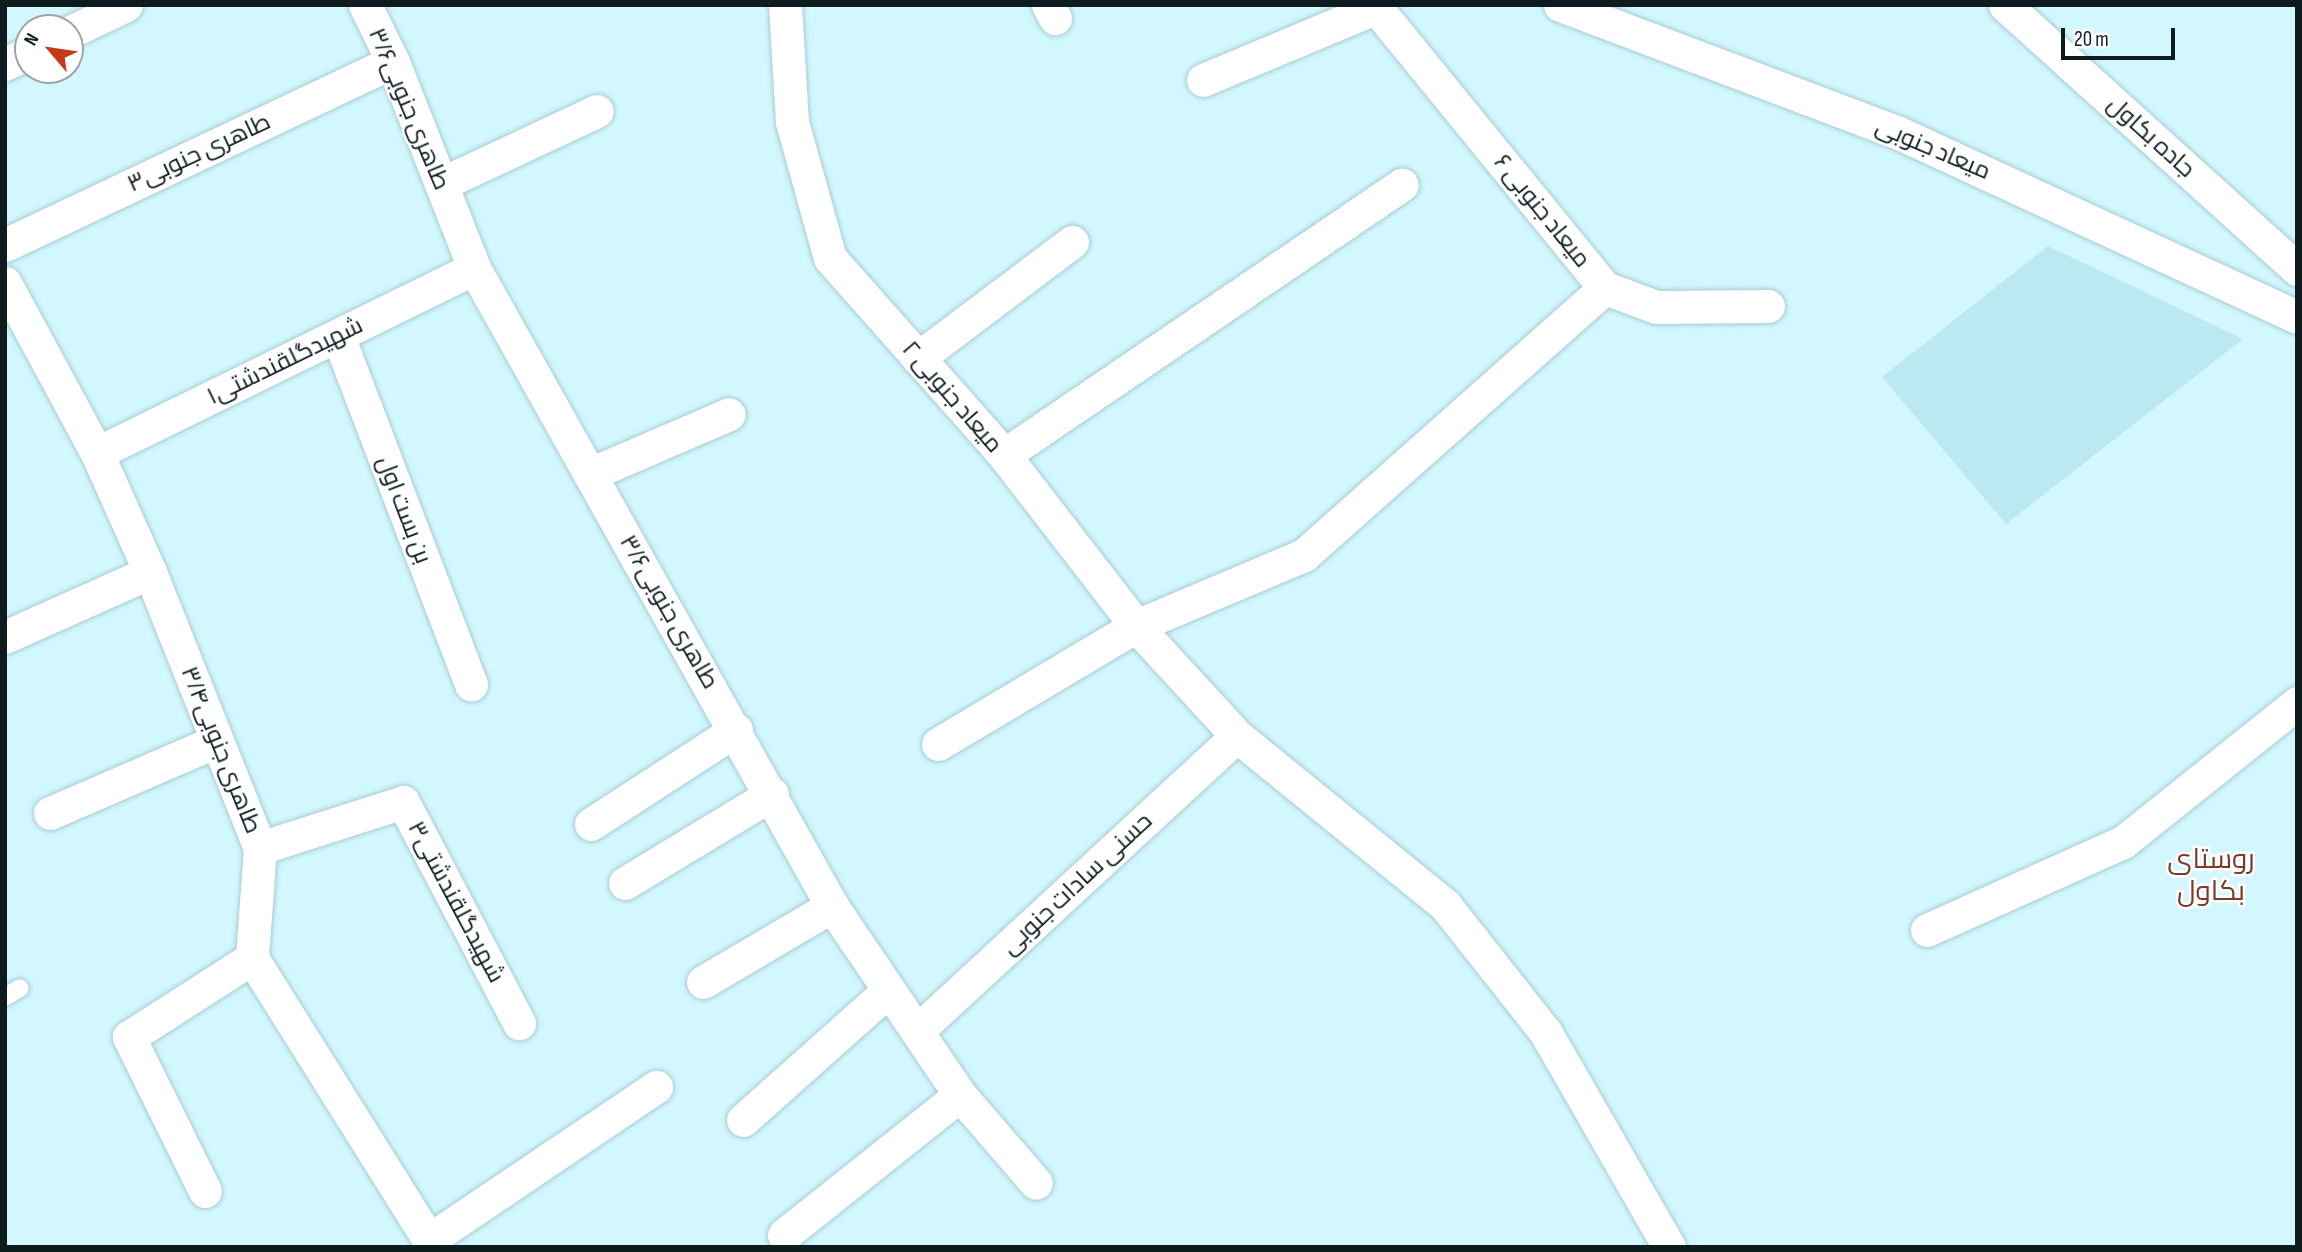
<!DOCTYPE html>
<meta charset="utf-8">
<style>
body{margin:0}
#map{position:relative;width:2302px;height:1252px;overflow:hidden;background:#d2f7fe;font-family:"Sofia Sans Condensed",Cairo,sans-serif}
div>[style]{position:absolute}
.built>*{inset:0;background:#bce8f1}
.roads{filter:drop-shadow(0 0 2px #a8cbd2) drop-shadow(0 0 2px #a8cbd2)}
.lane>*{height:18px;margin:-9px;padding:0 9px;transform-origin:9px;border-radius:9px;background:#fff}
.street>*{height:33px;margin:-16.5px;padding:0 16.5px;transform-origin:16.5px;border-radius:16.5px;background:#fff}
span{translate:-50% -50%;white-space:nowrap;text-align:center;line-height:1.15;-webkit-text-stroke:5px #fff;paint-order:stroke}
.street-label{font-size:24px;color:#0e1c1e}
.quarter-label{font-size:28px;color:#7d3828}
.frame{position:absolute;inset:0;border:7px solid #0e1c1e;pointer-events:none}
.north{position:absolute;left:14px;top:14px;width:70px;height:70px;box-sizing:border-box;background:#fff;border:2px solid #9fa4a5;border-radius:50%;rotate:299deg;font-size:19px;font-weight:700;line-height:28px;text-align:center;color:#0e1c1e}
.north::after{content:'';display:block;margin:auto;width:24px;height:32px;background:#c43a19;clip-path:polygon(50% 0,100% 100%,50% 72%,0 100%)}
.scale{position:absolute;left:2061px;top:28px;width:114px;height:32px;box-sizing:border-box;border:4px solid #0e1c1e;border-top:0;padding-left:9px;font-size:21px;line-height:24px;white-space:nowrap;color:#0e1c1e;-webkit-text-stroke:5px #fff;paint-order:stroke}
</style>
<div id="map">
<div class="built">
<div style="clip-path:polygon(2048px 246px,2243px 339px,2006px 524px,1882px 377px)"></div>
</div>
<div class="roads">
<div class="lane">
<div style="left:5px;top:997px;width:17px;rotate:-31deg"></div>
</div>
<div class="street">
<div style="left:365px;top:5px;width:64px;rotate:63.8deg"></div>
<div style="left:393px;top:62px;width:221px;rotate:68.5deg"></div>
<div style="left:474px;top:268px;width:732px;rotate:60.7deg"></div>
<div style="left:832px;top:906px;width:228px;rotate:55.9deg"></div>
<div style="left:960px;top:1095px;width:116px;rotate:49.2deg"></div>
<div style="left:785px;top:5px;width:117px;rotate:86.6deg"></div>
<div style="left:792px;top:122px;width:141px;rotate:74.4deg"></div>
<div style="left:830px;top:258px;width:263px;rotate:48.5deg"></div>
<div style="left:1004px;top:455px;width:216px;rotate:52.3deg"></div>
<div style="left:1136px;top:626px;width:149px;rotate:47.4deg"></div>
<div style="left:1237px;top:736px;width:268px;rotate:39.1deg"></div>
<div style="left:1445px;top:905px;width:163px;rotate:51.7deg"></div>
<div style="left:1546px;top:1033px;width:247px;rotate:60.1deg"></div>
<div style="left:1048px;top:5px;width:15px;rotate:62deg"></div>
<div style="left:1374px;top:5px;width:365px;rotate:50.8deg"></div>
<div style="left:1605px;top:288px;width:54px;rotate:20.4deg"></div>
<div style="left:1656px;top:307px;width:112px;rotate:-0.5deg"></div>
<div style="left:1560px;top:5px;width:362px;rotate:20.7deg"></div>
<div style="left:1899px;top:133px;width:438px;rotate:24.8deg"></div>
<div style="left:2005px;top:5px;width:394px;rotate:42.1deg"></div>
<div style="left:70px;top:32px;width:62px;rotate:-25.7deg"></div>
<div style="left:5px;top:64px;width:25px;rotate:-26deg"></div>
<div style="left:1203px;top:80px;width:186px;rotate:-22.7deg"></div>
<div style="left:441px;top:184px;width:172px;rotate:-25.1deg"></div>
<div style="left:5px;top:245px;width:429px;rotate:-25.3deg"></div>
<div style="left:5px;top:283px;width:193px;rotate:61.6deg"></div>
<div style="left:97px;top:453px;width:130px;rotate:66deg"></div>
<div style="left:150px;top:572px;width:297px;rotate:68.3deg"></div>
<div style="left:260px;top:848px;width:110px;rotate:94.2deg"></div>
<div style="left:252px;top:958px;width:341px;rotate:57.9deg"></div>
<div style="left:338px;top:336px;width:373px;rotate:69.1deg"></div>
<div style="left:918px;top:358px;width:193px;rotate:-37deg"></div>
<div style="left:97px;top:453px;width:420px;rotate:-26.1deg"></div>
<div style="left:1004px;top:455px;width:481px;rotate:-34.2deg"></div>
<div style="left:590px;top:474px;width:151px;rotate:-23.3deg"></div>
<div style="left:5px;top:637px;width:159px;rotate:-24.1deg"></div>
<div style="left:938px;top:744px;width:230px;rotate:-30.8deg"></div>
<div style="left:1136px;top:626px;width:182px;rotate:-22.9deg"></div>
<div style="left:1304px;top:555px;width:402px;rotate:-41.6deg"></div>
<div style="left:50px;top:813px;width:181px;rotate:-23.4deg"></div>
<div style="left:591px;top:824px;width:173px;rotate:-33deg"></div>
<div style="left:260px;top:848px;width:150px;rotate:-17.8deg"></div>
<div style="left:403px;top:802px;width:250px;rotate:62.3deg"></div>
<div style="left:625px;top:883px;width:172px;rotate:-31.2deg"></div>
<div style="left:1927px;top:930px;width:215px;rotate:-24.2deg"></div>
<div style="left:2123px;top:842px;width:223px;rotate:-38.6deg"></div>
<div style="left:703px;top:982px;width:150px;rotate:-30.5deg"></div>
<div style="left:917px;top:1031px;width:435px;rotate:-42.7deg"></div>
<div style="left:743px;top:1120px;width:195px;rotate:-41.7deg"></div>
<div style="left:205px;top:1191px;width:172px;rotate:-116.3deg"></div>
<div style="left:129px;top:1037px;width:146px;rotate:-32.7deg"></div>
<div style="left:784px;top:1235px;width:225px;rotate:-38.5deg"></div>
<div style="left:429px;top:1240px;width:274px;rotate:-34deg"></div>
</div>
</div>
<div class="street-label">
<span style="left:409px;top:109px;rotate:67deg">طاهری جنوبی۳/۶</span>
<span style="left:2151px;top:137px;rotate:42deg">جاده بکاول</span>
<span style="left:1933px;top:149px;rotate:23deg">میعاد جنوبی</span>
<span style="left:199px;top:153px;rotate:-25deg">طاهری جنوبی۳</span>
<span style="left:1542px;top:211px;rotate:51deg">میعاد جنوبی ۶</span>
<span style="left:285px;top:361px;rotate:-26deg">شهیدگلقندشتی۱</span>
<span style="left:952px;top:397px;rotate:49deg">میعاد جنوبی ۲</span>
<span style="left:404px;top:510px;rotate:69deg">بن بست اول</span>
<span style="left:669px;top:612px;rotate:60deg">طاهری جنوبی۳/۶</span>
<span style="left:221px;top:750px;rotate:68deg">طاهری جنوبی۳/۴</span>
<span style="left:1077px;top:884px;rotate:-43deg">حسنی سادات جنوبی</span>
<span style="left:456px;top:902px;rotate:62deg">شهیدگلقندشتی۳</span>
</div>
<div class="quarter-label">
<span style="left:2211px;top:876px">روستای<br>بکاول</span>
</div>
<div class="frame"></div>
<div class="north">N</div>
<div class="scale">20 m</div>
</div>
